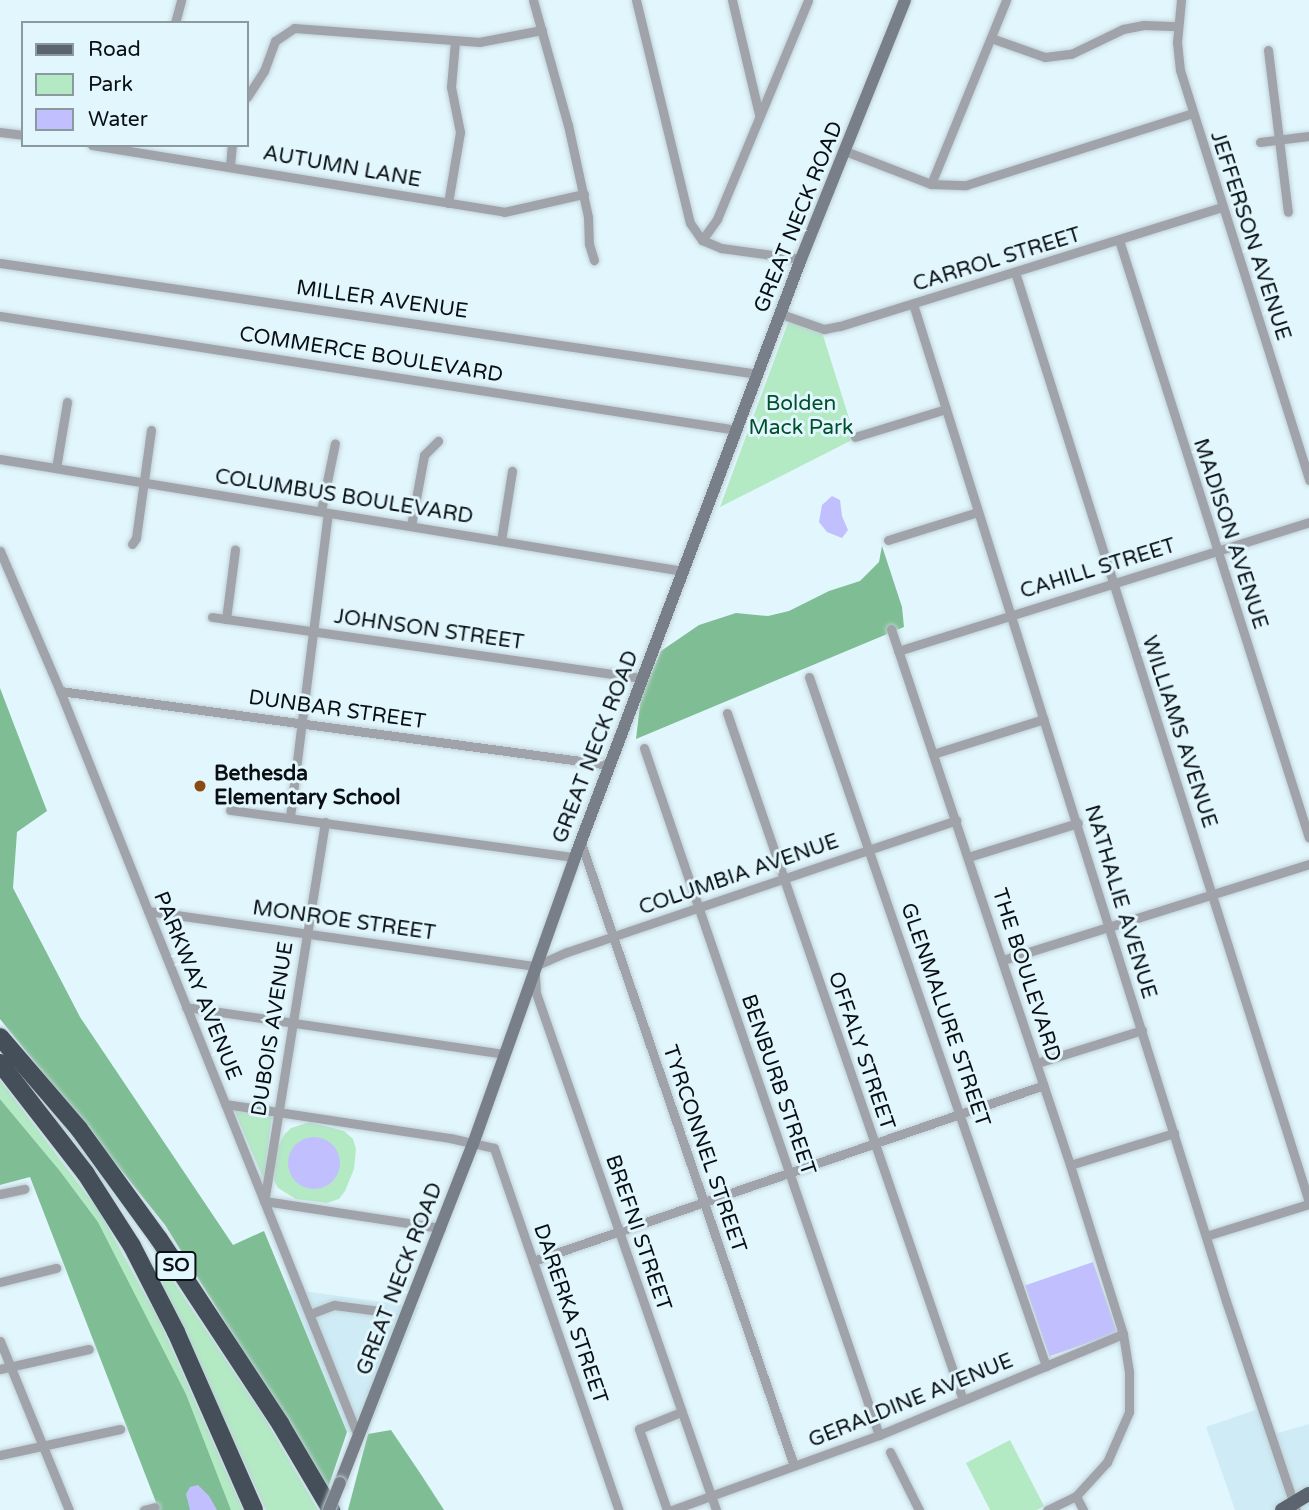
<!DOCTYPE html>
<style>
body{margin:0}
#map{position:relative;width:1309px;height:1510px;overflow:hidden;background:#e2f6fd;font-family:"Varela Round",sans-serif}
div>[style]{position:absolute}
.built>*{inset:0;background:#cfecf6}
.green>*{inset:0;background:#b3eac4}
.forest>*{inset:0;background:#7fbe94}
.water>*{inset:0;background:#c2bfff;transform-origin:0 0}
.round{border-radius:50%}
.roads{filter:drop-shadow(0 0 2px #bfd1d7) drop-shadow(0 0 2px #bfd1d7)}
.minor>*{height:9px;margin:-4.5px;padding:0 4.5px;transform-origin:4.5px;border-radius:4.5px;background:#a0a4aa}
.secondary>*{height:12px;margin:-6px;padding:0 6px;transform-origin:6px;border-radius:6px;background:#787f88}
.primary>*{height:14px;margin:-7px;padding:0 7px;transform-origin:7px;border-radius:7px;background:#5c656f}
.motorway>*{height:18px;margin:-9px;padding:0 9px;transform-origin:9px;border-radius:9px;background:#454f5a}
.bridges{filter:drop-shadow(0 0 2px #bfd1d7) drop-shadow(0 0 2px #bfd1d7)}
.secondary-bridge>*{height:12px;margin:-6px;padding:0 6px;transform-origin:6px;border-radius:6px;background:#787f88}
.dots>*{width:19px;height:19px;translate:-50% -50%;box-sizing:border-box;border:4px solid #e2f6fd;border-radius:50%}
span{translate:-50% -50%;white-space:nowrap;text-align:center;line-height:1.15;-webkit-text-stroke:6px #e2f6fd;paint-order:stroke}
.shield-label span{padding:2px 5px;background:#e2f6fd;border:2px solid;border-radius:5px;-webkit-text-stroke-width:0}
.shield-label{font-size:19px;color:#090f12;font-weight:700}
.street-label{font-size:21px;color:#090f12}
.park-label{font-size:21px;color:#00502a}
.poi-label{font-size:21px;color:#090f12;font-weight:700}
.left{translate:0 -50%;text-align:left}
.legend{position:absolute;left:21px;top:21px;width:228px;height:126px;box-sizing:border-box;background:#e2f6fd;border:2px solid #8b9a9f;margin:0;padding:9px 12px;list-style:none;font-size:21px;color:#090f12}
.legend li{display:flex;align-items:center;gap:14px;height:35px}
.legend b{width:35px;border:2px solid #8b9a9f}
</style>
<div id="map">
<div class="built">
<div style="clip-path:polygon(288px 1289px,419px 1307px,368px 1434px,347px 1432px)"></div>
<div style="clip-path:polygon(1258px 1409px,1267px 1436px,1309px 1424px,1309px 1510px,1235px 1510px,1206px 1427px)"></div>
</div>
<div class="green">
<div style="clip-path:polygon(789px 320px,822px 332px,853px 431px,850px 441px,720px 507px)"></div>
<div style="clip-path:polygon(0 1080px,99px 1211px,160px 1322px,243px 1510px,231px 1510px,186px 1394px,98px 1222px,60px 1171px,0 1099px)"></div>
<div style="clip-path:polygon(233px 1108px,272px 1115px,264px 1180px)"></div>
<div style="clip-path:polygon(310px 1122px,344px 1131px,353px 1139px,356px 1149px,354px 1169px,345px 1191px,339px 1199px,327px 1203px,296px 1199px,278px 1188px,274px 1180px,276px 1152px,284px 1135px,291px 1128px)"></div>
<div style="clip-path:polygon(161px 1263px,265px 1419px,318px 1510px,266px 1510px,163px 1285px)"></div>
<div style="clip-path:polygon(1010px 1440px,1044px 1506px,1037px 1510px,990px 1510px,966px 1463px)"></div>
</div>
<div class="forest">
<div style="clip-path:polygon(882px 546px,902px 607px,904px 627px,636px 739px,641px 696px,661px 651px,699px 625px,736px 613px,768px 616px,789px 611px,829px 591px,860px 581px,879px 562px)"></div>
<div style="clip-path:polygon(0 688px,47px 811px,17px 832px,13px 888px,80px 1017px,233px 1245px,264px 1231px,347px 1432px,328px 1488px,165px 1225px,0 1019px)"></div>
<div style="clip-path:polygon(0 1099px,60px 1171px,98px 1222px,186px 1394px,231px 1510px,159px 1510px,30px 1177px,0 1185px)"></div>
<div style="clip-path:polygon(391px 1430px,422px 1476px,444px 1510px,348px 1510px,368px 1434px)"></div>
</div>
<div class="water">
<div style="clip-path:polygon(832px 496px,840px 500px,842px 516px,848px 530px,842px 538px,827px 532px,819px 522px,822px 505px)"></div>
<div class="round" style="left:288px;top:1137px;width:52px;height:52px"></div>
<div style="left:1093px;top:1262px;width:75px;height:72px;rotate:71deg"></div>
<div style="clip-path:polygon(198px 1485px,209px 1496px,217px 1510px,190px 1510px,186px 1494px,190px 1487px)"></div>
</div>
<div class="roads">
<div class="minor">
<div style="left:533px;top:0;width:130px;rotate:74.4deg"></div>
<div style="left:568px;top:125px;width:94px;rotate:77.7deg"></div>
<div style="left:588px;top:217px;width:27px;rotate:88deg"></div>
<div style="left:589px;top:244px;width:17px;rotate:73deg"></div>
<div style="left:636px;top:0;width:229px;rotate:76.4deg"></div>
<div style="left:690px;top:223px;width:21px;rotate:55deg"></div>
<div style="left:702px;top:240px;width:21px;rotate:23deg"></div>
<div style="left:721px;top:248px;width:81px;rotate:7.8deg"></div>
<div style="left:732px;top:0;width:117px;rotate:76.7deg"></div>
<div style="left:1181px;top:0;width:42px;rotate:95.4deg"></div>
<div style="left:1177px;top:42px;width:28px;rotate:84deg"></div>
<div style="left:1180px;top:70px;width:430px;rotate:72.5deg"></div>
<div style="left:175px;top:23px;width:24px;rotate:-75deg"></div>
<div style="left:991px;top:38px;width:57px;rotate:19.4deg"></div>
<div style="left:1045px;top:57px;width:26px;rotate:-7deg"></div>
<div style="left:1071px;top:54px;width:58px;rotate:-25.7deg"></div>
<div style="left:1123px;top:29px;width:21px;rotate:-11deg"></div>
<div style="left:1144px;top:25px;width:34px;rotate:2deg"></div>
<div style="left:1268px;top:50px;width:163px;rotate:83deg"></div>
<div style="left:247px;top:97px;width:31px;rotate:-57deg"></div>
<div style="left:264px;top:71px;width:32px;rotate:-70deg"></div>
<div style="left:275px;top:41px;width:23px;rotate:-34deg"></div>
<div style="left:294px;top:28px;width:186px;rotate:4.3deg"></div>
<div style="left:479px;top:42px;width:64px;rotate:-10.8deg"></div>
<div style="left:0;top:132px;width:23px;rotate:7deg"></div>
<div style="left:1260px;top:142px;width:49px;rotate:-7deg"></div>
<div style="left:92px;top:145px;width:417px;rotate:9.2deg"></div>
<div style="left:504px;top:212px;width:82px;rotate:-12.7deg"></div>
<div style="left:845px;top:151px;width:92px;rotate:21deg"></div>
<div style="left:931px;top:184px;width:35px;rotate:2deg"></div>
<div style="left:966px;top:185px;width:238px;rotate:-17.6deg"></div>
<div style="left:230px;top:166px;width:21px;rotate:-85deg"></div>
<div style="left:931px;top:184px;width:199px;rotate:-67.8deg"></div>
<div style="left:448px;top:203px;width:72px;rotate:-80.4deg"></div>
<div style="left:460px;top:132px;width:46px;rotate:-101.3deg"></div>
<div style="left:451px;top:87px;width:46px;rotate:-85deg"></div>
<div style="left:702px;top:240px;width:26px;rotate:-54deg"></div>
<div style="left:717px;top:219px;width:237px;rotate:-67.4deg"></div>
<div style="left:1119px;top:240px;width:627px;rotate:72.37deg"></div>
<div style="left:0;top:263px;width:766px;rotate:8.33deg"></div>
<div style="left:1015px;top:272px;width:975px;rotate:72.46deg"></div>
<div style="left:913px;top:304px;width:1045px;rotate:72.57deg"></div>
<div style="left:1226px;top:1301px;width:220px;rotate:71.5deg"></div>
<div style="left:781px;top:314px;width:46px;rotate:19.2deg"></div>
<div style="left:824px;top:329px;width:16px;rotate:-11deg"></div>
<div style="left:840px;top:326px;width:401px;rotate:-17.3deg"></div>
<div style="left:0;top:316px;width:746px;rotate:8.79deg"></div>
<div style="left:855px;top:437px;width:95px;rotate:-17.1deg"></div>
<div style="left:0;top:459px;width:692px;rotate:9.31deg"></div>
<div style="left:56px;top:468px;width:67px;rotate:-80.5deg"></div>
<div style="left:321px;top:511px;width:69px;rotate:-78.4deg"></div>
<div style="left:411px;top:526px;width:72px;rotate:-79.6deg"></div>
<div style="left:424px;top:455px;width:20px;rotate:-45deg"></div>
<div style="left:888px;top:540px;width:94px;rotate:-17.3deg"></div>
<div style="left:501px;top:541px;width:71px;rotate:-81.1deg"></div>
<div style="left:132px;top:544px;width:7px;rotate:-56deg"></div>
<div style="left:136px;top:538px;width:109px;rotate:-82.1deg"></div>
<div style="left:0;top:551px;width:152px;rotate:66.8deg"></div>
<div style="left:60px;top:691px;width:802px;rotate:68.2deg"></div>
<div style="left:212px;top:617px;width:434px;rotate:8.1deg"></div>
<div style="left:226px;top:619px;width:70px;rotate:-82.6deg"></div>
<div style="left:891px;top:629px;width:565px;rotate:71.53deg"></div>
<div style="left:1070px;top:1165px;width:177px;rotate:72.6deg"></div>
<div style="left:1123px;top:1334px;width:38px;rotate:81deg"></div>
<div style="left:1129px;top:1372px;width:40px;rotate:90deg"></div>
<div style="left:1129px;top:1412px;width:55px;rotate:113.7deg"></div>
<div style="left:1107px;top:1462px;width:46px;rotate:132.4deg"></div>
<div style="left:1076px;top:1496px;width:32px;rotate:154deg"></div>
<div style="left:898px;top:651px;width:431px;rotate:-17.4deg"></div>
<div style="left:809px;top:677px;width:729px;rotate:71.02deg"></div>
<div style="left:60px;top:691px;width:555px;rotate:7.66deg"></div>
<div style="left:727px;top:713px;width:726px;rotate:71.04deg"></div>
<div style="left:644px;top:748px;width:726px;rotate:71.12deg"></div>
<div style="left:933px;top:754px;width:116px;rotate:-17.5deg"></div>
<div style="left:230px;top:810px;width:348px;rotate:7.8deg"></div>
<div style="left:290px;top:817px;width:306px;rotate:-82.9deg"></div>
<div style="left:325px;top:822px;width:384px;rotate:99.1deg"></div>
<div style="left:264px;top:1201px;width:179px;rotate:8.7deg"></div>
<div style="left:581px;top:843px;width:658px;rotate:71.12deg"></div>
<div style="left:968px;top:857px;width:115px;rotate:-17.2deg"></div>
<div style="left:148px;top:911px;width:391px;rotate:8.1deg"></div>
<div style="left:1003px;top:960px;width:321px;rotate:-17.4deg"></div>
<div style="left:535px;top:966px;width:35px;rotate:-24deg"></div>
<div style="left:567px;top:952px;width:411px;rotate:-18.7deg"></div>
<div style="left:535px;top:975px;width:18px;rotate:87deg"></div>
<div style="left:536px;top:993px;width:547px;rotate:70.8deg"></div>
<div style="left:186px;top:1007px;width:320px;rotate:8.4deg"></div>
<div style="left:1037px;top:1063px;width:110px;rotate:-17.4deg"></div>
<div style="left:225px;top:1104px;width:228px;rotate:8.6deg"></div>
<div style="left:450px;top:1138px;width:45px;rotate:12.8deg"></div>
<div style="left:494px;top:1148px;width:383px;rotate:71deg"></div>
<div style="left:1070px;top:1165px;width:109px;rotate:-17.1deg"></div>
<div style="left:0;top:1194px;width:25px;rotate:-12deg"></div>
<div style="left:1206px;top:1236px;width:108px;rotate:-17.3deg"></div>
<div style="left:533px;top:1261px;width:540px;rotate:-19deg"></div>
<div style="left:0;top:1282px;width:58px;rotate:-14deg"></div>
<div style="left:310px;top:1314px;width:26px;rotate:-21deg"></div>
<div style="left:334px;top:1305px;width:46px;rotate:7.4deg"></div>
<div style="left:0;top:1341px;width:183px;rotate:67.8deg"></div>
<div style="left:0;top:1369px;width:91px;rotate:-12.7deg"></div>
<div style="left:890px;top:1452px;width:65px;rotate:63.4deg"></div>
<div style="left:0;top:1455px;width:123px;rotate:-12.2deg"></div>
<div style="left:1076px;top:1496px;width:16px;rotate:63deg"></div>
<div style="left:144px;top:1510px;width:11px;rotate:-15deg"></div>
<div style="left:667px;top:1510px;width:86px;rotate:-109.1deg"></div>
<div style="left:639px;top:1429px;width:45px;rotate:-22deg"></div>
<div style="left:672px;top:1510px;width:220px;rotate:-19.9deg"></div>
<div style="left:879px;top:1435px;width:264px;rotate:-22.5deg"></div>
</div>
<div class="secondary">
<div style="left:340px;top:1483px;width:364px;rotate:-68.6deg"></div>
<div style="left:473px;top:1144px;width:305px;rotate:-70.4deg"></div>
<div style="left:575px;top:857px;width:639px;rotate:-69.3deg"></div>
<div style="left:801px;top:259px;width:279px;rotate:-68.1deg"></div>
</div>
<div class="primary">
<div style="left:1282px;top:1510px;width:31px;rotate:-31deg"></div>
</div>
<div class="motorway">
<div style="left:0;top:1037px;width:121px;rotate:49.3deg"></div>
<div style="left:79px;top:1129px;width:136px;rotate:54deg"></div>
<div style="left:159px;top:1239px;width:222px;rotate:56.7deg"></div>
<div style="left:281px;top:1425px;width:99px;rotate:59.5deg"></div>
<div style="left:0;top:1063px;width:140px;rotate:52.2deg"></div>
<div style="left:86px;top:1174px;width:85px;rotate:57.4deg"></div>
<div style="left:132px;top:1246px;width:97px;rotate:62.9deg"></div>
<div style="left:176px;top:1332px;width:194px;rotate:66.3deg"></div>
</div>
</div>
<div class="bridges">
<div class="secondary-bridge">
<div style="left:329px;top:1510px;width:29px;rotate:-68deg"></div>
</div>
</div>
<div class="dots">
<div style="left:200px;top:786px;background:#8a4b12"></div>
</div>
<div class="shield-label">
<span style="left:176px;top:1266px">SO</span>
</div>
<div class="street-label">
<span style="left:342px;top:167px;rotate:10deg">AUTUMN LANE</span>
<span style="left:799px;top:217px;rotate:-68deg">GREAT NECK ROAD</span>
<span style="left:1250px;top:236px;rotate:72deg">JEFFERSON AVENUE</span>
<span style="left:997px;top:260px;rotate:-17deg">CARROL STREET</span>
<span style="left:382px;top:300px;rotate:8deg">MILLER AVENUE</span>
<span style="left:371px;top:355px;rotate:9deg">COMMERCE BOULEVARD</span>
<span style="left:344px;top:497px;rotate:9deg">COLUMBUS BOULEVARD</span>
<span style="left:1230px;top:534px;rotate:72deg">MADISON AVENUE</span>
<span style="left:1098px;top:569px;rotate:-17deg">CAHILL STREET</span>
<span style="left:429px;top:630px;rotate:8deg">JOHNSON STREET</span>
<span style="left:337px;top:710px;rotate:8deg">DUNBAR STREET</span>
<span style="left:1179px;top:732px;rotate:72deg">WILLIAMS AVENUE</span>
<span style="left:596px;top:747px;rotate:-69deg">GREAT NECK ROAD</span>
<span style="left:739px;top:875px;rotate:-19deg">COLUMBIA AVENUE</span>
<span style="left:1120px;top:902px;rotate:73deg">NATHALIE AVENUE</span>
<span style="left:344px;top:921px;rotate:8deg">MONROE STREET</span>
<span style="left:1026px;top:975px;rotate:72deg">THE BOULEVARD</span>
<span style="left:197px;top:986px;rotate:68deg">PARKWAY AVENUE</span>
<span style="left:945px;top:1015px;rotate:71deg">GLENMALURE STREET</span>
<span style="left:273px;top:1029px;rotate:-81deg">DUBOIS AVENUE</span>
<span style="left:861px;top:1051px;rotate:71deg">OFFALY STREET</span>
<span style="left:778px;top:1085px;rotate:71deg">BENBURB STREET</span>
<span style="left:704px;top:1149px;rotate:71deg">TYRCONNEL STREET</span>
<span style="left:638px;top:1233px;rotate:71deg">BREFNI STREET</span>
<span style="left:400px;top:1279px;rotate:-69deg">GREAT NECK ROAD</span>
<span style="left:570px;top:1314px;rotate:71deg">DARERKA STREET</span>
<span style="left:911px;top:1401px;rotate:-22deg">GERALDINE AVENUE</span>
</div>
<div class="park-label">
<span style="left:801px;top:416px">Bolden<br>Mack Park</span>
</div>
<div class="poi-label">
<span class="left" style="left:214px;top:786px">Bethesda<br>Elementary School</span>
</div>
<ul class="legend">
<li><b style="height:9px;background:#5c656f"></b>Road</li>
<li><b style="height:19px;background:#b3eac4"></b>Park</li>
<li><b style="height:19px;background:#c2bfff"></b>Water</li>
</ul>
</div>
